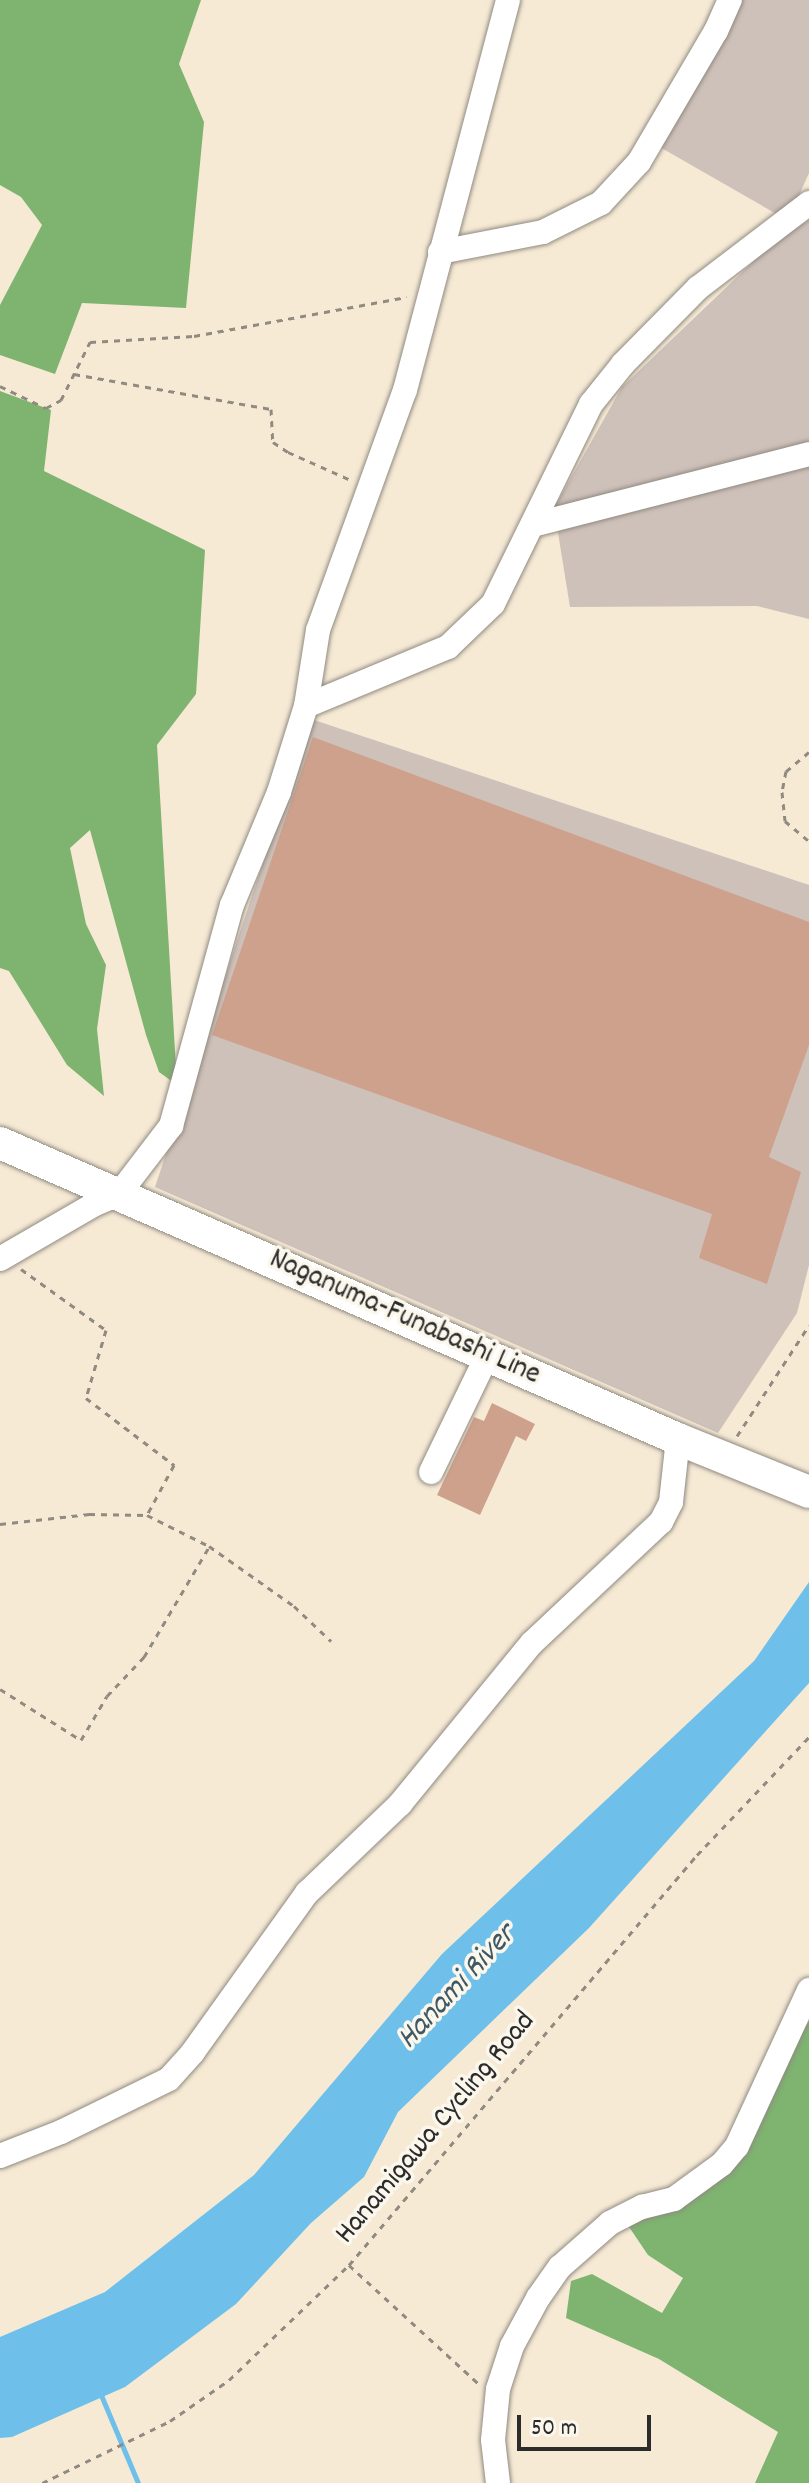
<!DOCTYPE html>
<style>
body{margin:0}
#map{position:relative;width:809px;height:2483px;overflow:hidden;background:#f6ead5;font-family:Dekko,sans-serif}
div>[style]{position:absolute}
.industrial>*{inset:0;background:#cec1ba}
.forest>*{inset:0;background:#7eb370}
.water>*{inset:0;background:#6ec0ea}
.stream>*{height:5px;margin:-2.5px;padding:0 2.5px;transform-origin:2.5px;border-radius:2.5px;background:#6ec0ea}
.building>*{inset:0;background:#cea18c}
.path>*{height:3px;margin-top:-1.5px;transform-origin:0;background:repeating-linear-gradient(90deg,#908a80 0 6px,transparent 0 12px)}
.roads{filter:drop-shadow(0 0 2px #908a80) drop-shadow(0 0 2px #908a80)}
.minor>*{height:24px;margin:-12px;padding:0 12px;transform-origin:12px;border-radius:12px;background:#fff}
.major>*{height:32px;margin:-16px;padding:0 16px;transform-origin:16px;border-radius:16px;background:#fff}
span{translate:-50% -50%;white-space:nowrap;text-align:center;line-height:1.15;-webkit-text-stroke:7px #fbf7ec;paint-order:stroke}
.street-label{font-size:30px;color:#2b2b2b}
.water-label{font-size:32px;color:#3f5864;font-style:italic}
.scale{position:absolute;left:517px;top:2415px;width:134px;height:36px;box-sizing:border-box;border:4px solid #2b2b2b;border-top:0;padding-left:10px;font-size:24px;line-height:28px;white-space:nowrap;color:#2b2b2b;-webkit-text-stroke:6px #fbf7ec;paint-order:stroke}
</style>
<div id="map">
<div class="industrial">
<div style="clip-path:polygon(738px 0,809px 0,809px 173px,796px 202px,780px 216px,658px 146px)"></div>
<div style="clip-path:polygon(809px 220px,809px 619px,757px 606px,570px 607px,554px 508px,622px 387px,778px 238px)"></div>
<div style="clip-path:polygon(311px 719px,809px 885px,809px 1265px,797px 1313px,718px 1433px,155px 1187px)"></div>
</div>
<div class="forest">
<div style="clip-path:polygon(0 0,201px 0,179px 64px,204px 122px,186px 308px,82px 303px,55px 374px,0 355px,0 305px,42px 225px,21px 197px,0 185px)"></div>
<div style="clip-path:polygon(0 391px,51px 410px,44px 471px,205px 550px,196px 694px,157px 745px,177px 1085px,159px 1072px,146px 1035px,90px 830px,70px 848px,86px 924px,106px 965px,97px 1029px,104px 1096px,67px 1065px,9px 971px,0 968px)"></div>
<div style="clip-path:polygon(809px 2021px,809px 2483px,755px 2483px,778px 2432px,659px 2359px,566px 2318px,571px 2281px,592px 2274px,662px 2313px,683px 2278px,648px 2255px,625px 2221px,706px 2188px)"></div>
</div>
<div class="water">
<div style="clip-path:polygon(809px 1582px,809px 1683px,589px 1928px,398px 2112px,364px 2177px,311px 2223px,236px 2304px,125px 2387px,12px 2437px,0 2438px,0 2337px,105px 2292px,254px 2175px,442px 1954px,754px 1661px)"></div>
</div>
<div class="stream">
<div style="left:101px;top:2395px;width:95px;rotate:67.2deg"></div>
</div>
<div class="building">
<div style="clip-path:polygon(313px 737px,809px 922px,809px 1045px,769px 1157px,801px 1172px,767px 1284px,699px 1258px,712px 1214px,212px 1035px)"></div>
<div style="clip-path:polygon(492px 1403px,535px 1424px,526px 1441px,516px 1436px,480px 1515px,437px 1495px,474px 1417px,484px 1421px)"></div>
</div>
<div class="path">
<div style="left:74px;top:374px;width:200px;rotate:10.1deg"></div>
<div style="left:271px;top:409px;width:33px;rotate:87deg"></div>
<div style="left:273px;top:442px;width:18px;rotate:34deg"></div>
<div style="left:288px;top:452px;width:69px;rotate:24deg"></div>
<div style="left:0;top:386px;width:51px;rotate:25.6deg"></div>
<div style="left:46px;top:408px;width:17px;rotate:-28deg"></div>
<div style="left:61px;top:400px;width:65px;rotate:-63.4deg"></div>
<div style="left:90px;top:342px;width:104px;rotate:-3.3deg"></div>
<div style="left:194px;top:336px;width:216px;rotate:-10.4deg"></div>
<div style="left:809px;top:752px;width:30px;rotate:140deg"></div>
<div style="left:786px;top:771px;width:21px;rotate:101deg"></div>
<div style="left:782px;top:792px;width:29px;rotate:84deg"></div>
<div style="left:785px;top:821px;width:31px;rotate:40deg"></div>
<div style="left:21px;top:1269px;width:105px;rotate:35.7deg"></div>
<div style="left:106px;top:1330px;width:71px;rotate:106.4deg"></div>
<div style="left:86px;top:1398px;width:111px;rotate:37.3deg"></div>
<div style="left:174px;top:1465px;width:57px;rotate:118.4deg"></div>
<div style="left:737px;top:1436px;width:132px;rotate:-57deg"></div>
<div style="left:0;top:1524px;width:90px;rotate:-6.4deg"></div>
<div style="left:89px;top:1514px;width:58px;rotate:1deg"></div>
<div style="left:147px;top:1515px;width:69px;rotate:26.6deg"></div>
<div style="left:209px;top:1546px;width:104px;rotate:35.2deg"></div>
<div style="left:294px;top:1606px;width:51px;rotate:43.4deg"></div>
<div style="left:0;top:1689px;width:96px;rotate:32.2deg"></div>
<div style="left:81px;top:1740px;width:51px;rotate:-59.4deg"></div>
<div style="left:107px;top:1696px;width:54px;rotate:-46.5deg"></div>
<div style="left:144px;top:1657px;width:128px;rotate:-59.4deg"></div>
<div style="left:349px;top:2265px;width:176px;rotate:42.5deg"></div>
<div style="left:42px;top:2483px;width:142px;rotate:-25.8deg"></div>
<div style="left:170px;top:2421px;width:72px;rotate:-34.8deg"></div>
<div style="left:229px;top:2380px;width:166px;rotate:-43.8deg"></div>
<div style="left:349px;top:2265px;width:538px;rotate:-49.68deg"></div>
<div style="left:697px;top:1855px;width:163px;rotate:-46.5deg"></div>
</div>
<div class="roads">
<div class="minor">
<div style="left:440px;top:252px;width:105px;rotate:-11deg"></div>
<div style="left:543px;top:232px;width:65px;rotate:-26.6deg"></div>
<div style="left:601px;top:203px;width:56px;rotate:-47.2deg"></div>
<div style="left:639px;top:162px;width:152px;rotate:-59.6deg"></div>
<div style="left:716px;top:31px;width:34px;rotate:-66deg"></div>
<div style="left:533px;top:525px;width:285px;rotate:-14.4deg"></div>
<div style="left:306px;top:706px;width:77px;rotate:-81deg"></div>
<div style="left:318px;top:630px;width:255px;rotate:-70.1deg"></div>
<div style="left:405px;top:390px;width:403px;rotate:-75.2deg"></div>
<div style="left:0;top:1259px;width:108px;rotate:-30.1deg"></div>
<div style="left:93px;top:1205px;width:28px;rotate:-23deg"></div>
<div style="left:119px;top:1194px;width:86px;rotate:-52.6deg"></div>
<div style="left:171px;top:1126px;width:229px;rotate:-74.6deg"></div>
<div style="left:232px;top:905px;width:122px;rotate:-67.4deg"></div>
<div style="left:279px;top:792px;width:90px;rotate:-72.6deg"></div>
<div style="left:306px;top:706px;width:154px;rotate:-22.6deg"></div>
<div style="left:448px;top:647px;width:62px;rotate:-43.7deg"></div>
<div style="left:493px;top:604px;width:223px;rotate:-63.9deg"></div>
<div style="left:591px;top:404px;width:51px;rotate:-51.3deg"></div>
<div style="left:623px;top:364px;width:107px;rotate:-45.4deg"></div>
<div style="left:698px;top:288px;width:140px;rotate:-37.4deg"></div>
<div style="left:431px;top:1472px;width:129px;rotate:-64.2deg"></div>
<div style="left:0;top:2156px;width:66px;rotate:-21.5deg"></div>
<div style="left:61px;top:2132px;width:120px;rotate:-26.1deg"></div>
<div style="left:169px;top:2079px;width:36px;rotate:-48deg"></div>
<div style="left:193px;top:2052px;width:196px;rotate:-54.4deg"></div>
<div style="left:307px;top:1893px;width:129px;rotate:-43.7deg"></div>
<div style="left:400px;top:1804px;width:208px;rotate:-50.7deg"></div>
<div style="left:532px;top:1643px;width:177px;rotate:-43.2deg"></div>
<div style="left:661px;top:1522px;width:22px;rotate:-63deg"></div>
<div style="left:671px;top:1502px;width:63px;rotate:-83.7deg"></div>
<div style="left:498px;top:2483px;width:43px;rotate:-96.6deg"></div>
<div style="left:493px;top:2440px;width:51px;rotate:-84.4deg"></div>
<div style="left:498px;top:2389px;width:45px;rotate:-72deg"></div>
<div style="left:512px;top:2346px;width:55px;rotate:-61.6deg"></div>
<div style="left:538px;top:2298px;width:38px;rotate:-55deg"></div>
<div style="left:560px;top:2267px;width:67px;rotate:-41.3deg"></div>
<div style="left:610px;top:2223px;width:36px;rotate:-27deg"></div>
<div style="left:642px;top:2207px;width:33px;rotate:-14deg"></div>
<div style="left:674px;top:2199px;width:59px;rotate:-36.1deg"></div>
<div style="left:722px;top:2164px;width:23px;rotate:-50deg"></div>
<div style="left:737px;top:2146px;width:172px;rotate:-65.2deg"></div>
</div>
<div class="major">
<div style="left:0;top:1143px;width:740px;rotate:23.59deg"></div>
<div style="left:678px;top:1439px;width:141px;rotate:22deg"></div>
</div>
</div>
<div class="street-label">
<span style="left:404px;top:1319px;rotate:24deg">Naganuma-Funabashi Line</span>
<span style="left:437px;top:2129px;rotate:-50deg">Hanamigawa Cycling Road</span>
</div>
<div class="water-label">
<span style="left:458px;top:1988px;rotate:-47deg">Hanami River</span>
</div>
<div class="scale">50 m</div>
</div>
